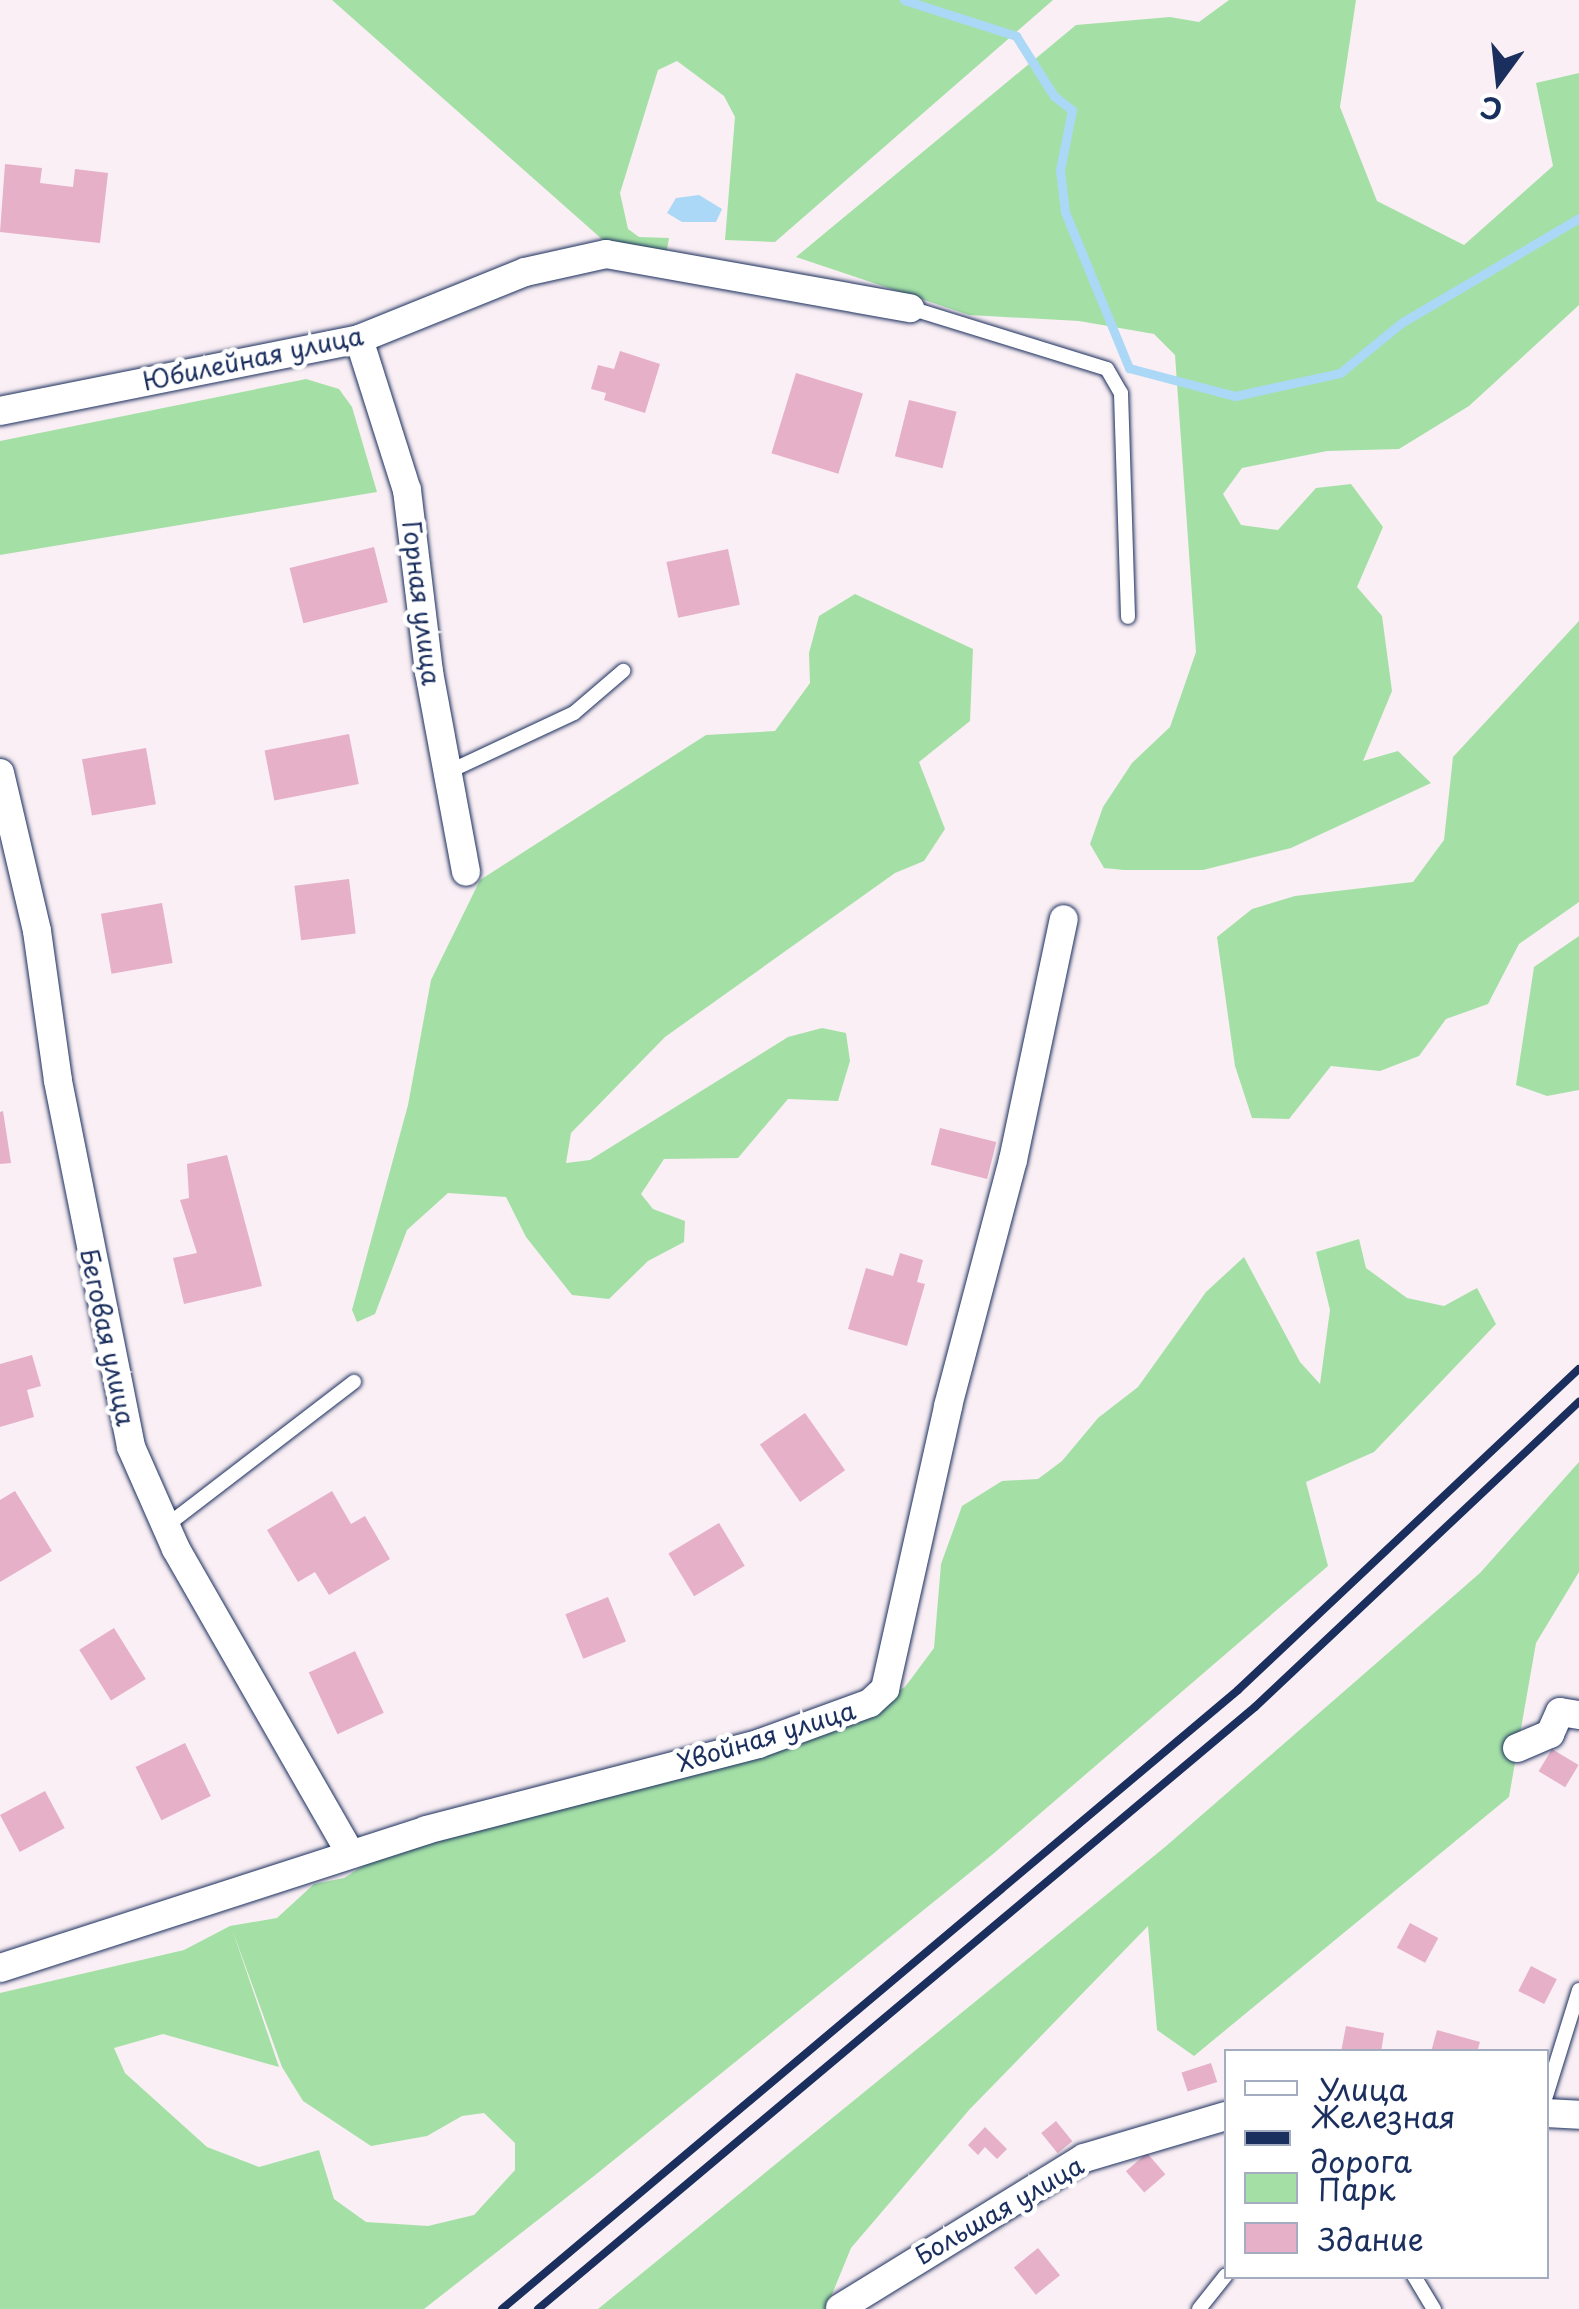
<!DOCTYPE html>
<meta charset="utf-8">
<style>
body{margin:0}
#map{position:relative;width:1579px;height:2309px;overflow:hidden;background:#faeff4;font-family:"Playpen Sans",sans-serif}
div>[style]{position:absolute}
.green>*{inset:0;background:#a4e0a6}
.water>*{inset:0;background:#aad8f6}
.stream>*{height:9px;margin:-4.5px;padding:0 4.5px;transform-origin:4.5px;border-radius:4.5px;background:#aad8f6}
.building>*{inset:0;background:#e6b0c8;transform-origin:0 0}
.roads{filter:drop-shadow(0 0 2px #1b2f5e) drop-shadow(0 0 2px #1b2f5e)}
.lane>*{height:14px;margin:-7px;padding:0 7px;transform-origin:7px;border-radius:7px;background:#fff}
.street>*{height:28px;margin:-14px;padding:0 14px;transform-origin:14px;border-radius:14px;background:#fff}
.rail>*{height:8px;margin:-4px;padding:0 4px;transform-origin:4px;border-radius:4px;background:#1b2f5e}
span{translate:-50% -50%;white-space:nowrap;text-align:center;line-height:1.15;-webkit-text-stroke:9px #fff;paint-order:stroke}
.street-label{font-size:25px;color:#1b2f5e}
.legend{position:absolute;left:1224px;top:2049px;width:325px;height:230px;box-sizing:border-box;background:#fff;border:2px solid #a4acbf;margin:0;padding:12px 18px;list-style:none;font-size:30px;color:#1b2f5e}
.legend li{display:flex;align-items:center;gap:20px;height:50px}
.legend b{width:50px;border:2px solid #a4acbf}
.north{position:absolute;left:1449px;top:30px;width:100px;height:100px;-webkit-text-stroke:8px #fff;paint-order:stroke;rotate:195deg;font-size:28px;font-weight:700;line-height:40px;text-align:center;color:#1b2f5e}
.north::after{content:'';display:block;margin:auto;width:35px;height:45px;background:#1b2f5e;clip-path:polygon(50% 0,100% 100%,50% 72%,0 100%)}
</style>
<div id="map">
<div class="green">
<div style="clip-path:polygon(332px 0,1053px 0,775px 242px,725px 240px,735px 117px,724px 96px,677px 61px,658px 70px,620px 193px,628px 229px,639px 237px,669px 238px,666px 255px,612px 248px)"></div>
<div style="clip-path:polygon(1229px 0,1356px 0,1340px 107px,1377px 201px,1464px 245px,1553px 166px,1536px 83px,1579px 73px,1579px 305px,1469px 406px,1399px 449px,1327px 451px,1242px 468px,1223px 494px,1241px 525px,1278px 530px,1316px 488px,1351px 484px,1383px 527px,1357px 587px,1382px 616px,1392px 691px,1363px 761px,1398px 751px,1431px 783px,1291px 848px,1203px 870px,1124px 870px,1104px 868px,1090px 844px,1103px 807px,1132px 763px,1170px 727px,1196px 652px,1175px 355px,1154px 334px,1079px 321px,969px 315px,796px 257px,1076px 25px,1170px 17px,1199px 22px)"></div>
<div style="clip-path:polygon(306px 379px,339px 389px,352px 407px,377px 492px,0 555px,0 441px)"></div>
<div style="clip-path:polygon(855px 594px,973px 649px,970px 721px,919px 762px,945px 829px,924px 861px,895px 873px,665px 1037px,571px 1133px,566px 1163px,590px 1160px,788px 1037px,822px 1028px,846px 1033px,850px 1061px,838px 1101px,788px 1099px,738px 1158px,664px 1159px,641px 1194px,653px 1209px,685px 1221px,684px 1242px,648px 1261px,609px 1299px,572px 1295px,526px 1237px,506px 1197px,448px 1193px,407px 1230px,375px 1314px,357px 1322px,352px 1310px,408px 1105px,431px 980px,480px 880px,706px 735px,775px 731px,810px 683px,809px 653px,819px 616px)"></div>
<div style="clip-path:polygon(1579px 621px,1579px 902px,1519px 944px,1488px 1004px,1446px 1019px,1419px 1056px,1380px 1071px,1331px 1066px,1289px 1119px,1252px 1118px,1235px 1066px,1217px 937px,1252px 909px,1295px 896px,1413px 882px,1444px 840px,1453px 757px)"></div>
<div style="clip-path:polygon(1579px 936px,1579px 1090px,1547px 1096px,1516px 1085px,1534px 967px)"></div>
<div style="clip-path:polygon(evenodd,1359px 1239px,1366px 1268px,1407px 1298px,1444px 1306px,1477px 1288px,1496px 1324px,1374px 1452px,1306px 1482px,1328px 1566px,993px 1854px,594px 2176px,424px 2309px,0 2309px,0 1993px,184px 1950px,230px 1926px,277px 1918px,314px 1884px,344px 1878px,374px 1859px,796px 1744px,905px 1687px,934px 1648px,941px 1564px,962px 1506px,1002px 1481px,1038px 1479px,1062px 1461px,1098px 1418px,1138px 1387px,1206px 1292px,1244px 1257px,1300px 1362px,1320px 1384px,1330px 1310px,1316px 1252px,1359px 1239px,232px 1929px,282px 2067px,303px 2101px,371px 2146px,427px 2136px,462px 2116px,484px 2113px,515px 2143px,515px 2170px,474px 2215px,428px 2226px,366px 2222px,334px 2199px,319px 2150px,259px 2167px,207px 2147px,125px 2073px,114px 2048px,163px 2034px,279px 2067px,232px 1929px)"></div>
<div style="clip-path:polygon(1579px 1462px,1579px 1572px,1536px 1643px,1509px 1797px,1194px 2056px,1157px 2030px,1148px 1926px,969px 2110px,851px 2248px,826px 2309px,598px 2309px,1165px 1847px,1480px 1573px)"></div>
</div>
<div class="water">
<div style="clip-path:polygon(699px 195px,722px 209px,716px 222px,682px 222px,667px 213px,676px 198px)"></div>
</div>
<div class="stream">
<div style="left:904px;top:0;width:118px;rotate:17.8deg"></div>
<div style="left:1016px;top:36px;width:71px;rotate:57.7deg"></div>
<div style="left:1054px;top:96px;width:23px;rotate:38deg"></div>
<div style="left:1072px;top:110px;width:61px;rotate:101.3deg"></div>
<div style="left:1060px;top:170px;width:42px;rotate:83.2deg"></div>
<div style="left:1065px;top:212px;width:169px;rotate:67.7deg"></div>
<div style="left:1129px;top:368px;width:110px;rotate:14.8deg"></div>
<div style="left:1235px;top:396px;width:107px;rotate:-12.4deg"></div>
<div style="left:1340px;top:373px;width:79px;rotate:-39.3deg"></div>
<div style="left:1401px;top:323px;width:207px;rotate:-30.5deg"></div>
</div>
<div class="building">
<div style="clip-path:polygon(5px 164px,42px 168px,40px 183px,73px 187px,75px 169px,108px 173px,100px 243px,0 232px)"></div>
<div style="clip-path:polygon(620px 351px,660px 364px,645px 413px,604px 400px,606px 393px,591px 389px,598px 365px,614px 369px)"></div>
<div style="left:796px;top:373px;width:70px;height:84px;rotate:17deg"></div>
<div style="left:909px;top:400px;width:49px;height:58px;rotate:14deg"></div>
<div style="left:374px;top:547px;width:57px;height:87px;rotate:76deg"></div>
<div style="left:728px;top:549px;width:57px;height:63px;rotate:78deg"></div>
<div style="left:349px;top:734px;width:51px;height:86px;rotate:79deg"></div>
<div style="left:146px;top:748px;width:57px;height:65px;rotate:80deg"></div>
<div style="left:349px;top:879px;width:55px;height:55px;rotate:83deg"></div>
<div style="left:162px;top:903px;width:61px;height:62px;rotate:80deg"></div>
<div style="clip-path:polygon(3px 1111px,11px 1163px,0 1164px,0 1112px)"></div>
<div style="left:940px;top:1128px;width:58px;height:38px;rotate:14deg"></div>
<div style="clip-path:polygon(227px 1155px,262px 1286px,184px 1304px,173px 1258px,197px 1253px,180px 1200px,189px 1198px,187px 1164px)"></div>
<div style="clip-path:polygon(900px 1253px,923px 1260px,917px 1282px,925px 1284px,907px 1346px,848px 1329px,866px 1268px,893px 1276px)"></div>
<div style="clip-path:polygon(32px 1355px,41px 1386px,27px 1390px,34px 1417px,0 1427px,0 1364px)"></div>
<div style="left:805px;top:1413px;width:70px;height:55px;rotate:55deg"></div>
<div style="clip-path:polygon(15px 1491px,52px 1551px,0 1582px,0 1500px)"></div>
<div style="clip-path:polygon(332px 1491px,351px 1524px,365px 1516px,390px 1559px,329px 1595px,315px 1572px,298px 1582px,267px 1530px)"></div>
<div style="left:719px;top:1523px;width:50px;height:59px;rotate:59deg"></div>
<div style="left:608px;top:1597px;width:48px;height:46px;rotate:68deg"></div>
<div style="left:114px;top:1628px;width:60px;height:41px;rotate:58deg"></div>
<div style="left:355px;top:1651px;width:68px;height:51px;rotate:65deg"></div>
<div style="left:185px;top:1743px;width:59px;height:55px;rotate:64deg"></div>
<div style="left:1552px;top:1749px;width:31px;height:26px;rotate:31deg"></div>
<div style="left:45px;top:1791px;width:42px;height:51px;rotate:62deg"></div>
<div style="left:1410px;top:1923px;width:32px;height:28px;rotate:28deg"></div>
<div style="left:1531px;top:1966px;width:29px;height:28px;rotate:27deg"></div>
<div style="clip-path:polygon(1346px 2026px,1384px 2033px,1381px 2052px,1341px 2052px)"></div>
<div style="clip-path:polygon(1437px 2030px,1480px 2042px,1477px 2052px,1431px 2052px)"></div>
<div style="left:1211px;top:2063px;width:20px;height:31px;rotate:72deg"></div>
<div style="left:1056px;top:2121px;width:26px;height:19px;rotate:51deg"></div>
<div style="clip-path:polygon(985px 2127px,1007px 2149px,997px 2159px,985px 2147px,978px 2155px,968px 2145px)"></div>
<div style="left:1147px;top:2153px;width:28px;height:28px;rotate:49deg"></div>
<div style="left:1038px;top:2248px;width:35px;height:31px;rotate:51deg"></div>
</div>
<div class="roads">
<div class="lane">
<div style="left:910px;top:308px;width:206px;rotate:17.2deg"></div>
<div style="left:1107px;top:369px;width:28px;rotate:60deg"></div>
<div style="left:1121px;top:393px;width:224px;rotate:88.2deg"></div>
<div style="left:448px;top:772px;width:139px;rotate:-25.1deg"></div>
<div style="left:574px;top:713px;width:65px;rotate:-40.6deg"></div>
<div style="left:166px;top:1526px;width:237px;rotate:-37.5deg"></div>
<div style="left:1546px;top:2096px;width:111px;rotate:-72.7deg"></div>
<div style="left:1414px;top:2276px;width:39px;rotate:59deg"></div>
<div style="left:1199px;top:2309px;width:43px;rotate:-51.5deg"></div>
</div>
<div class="street">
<div style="left:359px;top:339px;width:158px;rotate:72.4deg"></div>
<div style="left:407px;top:490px;width:183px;rotate:83.1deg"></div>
<div style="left:429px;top:672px;width:203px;rotate:79.5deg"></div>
<div style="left:0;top:411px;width:366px;rotate:-11.3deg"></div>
<div style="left:359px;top:339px;width:179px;rotate:-22deg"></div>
<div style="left:525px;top:272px;width:83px;rotate:-12.5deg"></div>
<div style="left:606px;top:254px;width:309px;rotate:10.1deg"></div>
<div style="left:0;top:773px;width:162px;rotate:76.8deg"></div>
<div style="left:37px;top:931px;width:151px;rotate:82deg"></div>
<div style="left:58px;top:1081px;width:373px;rotate:78.7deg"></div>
<div style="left:131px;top:1447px;width:111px;rotate:66.2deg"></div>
<div style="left:176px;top:1549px;width:350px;rotate:60.2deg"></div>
<div style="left:1517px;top:1748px;width:36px;rotate:-23deg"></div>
<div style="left:1550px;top:1734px;width:24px;rotate:-66deg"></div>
<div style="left:1560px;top:1712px;width:19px;rotate:9deg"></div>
<div style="left:0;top:1968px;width:448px;rotate:-17.9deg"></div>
<div style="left:426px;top:1830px;width:343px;rotate:-14.5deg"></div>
<div style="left:758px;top:1744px;width:119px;rotate:-20.1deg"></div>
<div style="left:870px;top:1703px;width:21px;rotate:-43deg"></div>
<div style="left:885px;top:1689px;width:290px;rotate:-77.4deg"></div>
<div style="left:948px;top:1406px;width:254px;rotate:-75.2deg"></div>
<div style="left:1013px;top:1160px;width:246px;rotate:-78.1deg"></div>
<div style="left:1546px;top:2113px;width:33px;rotate:3deg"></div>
<div style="left:840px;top:2308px;width:286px;rotate:-31.6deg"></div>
<div style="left:1084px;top:2158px;width:148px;rotate:-16.5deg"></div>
</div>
</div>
<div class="rail">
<div style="left:502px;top:2309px;width:962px;rotate:-40.06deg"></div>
<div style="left:1238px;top:1690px;width:468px;rotate:-43.3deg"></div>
<div style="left:538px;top:2309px;width:936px;rotate:-40.02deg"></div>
<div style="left:1255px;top:1707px;width:445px;rotate:-43.3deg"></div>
</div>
<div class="street-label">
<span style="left:253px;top:358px;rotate:-12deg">Юбилейная улица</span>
<span style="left:422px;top:603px;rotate:83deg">Горная улица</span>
<span style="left:108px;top:1337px;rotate:78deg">Беговая улица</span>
<span style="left:766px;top:1736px;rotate:-17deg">Хвойная улица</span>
<span style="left:999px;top:2210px;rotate:-30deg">Большая улица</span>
</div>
<ul class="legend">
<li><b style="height:12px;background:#fff"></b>Улица</li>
<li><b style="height:12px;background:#1b2f5e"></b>Железная дорога</li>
<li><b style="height:28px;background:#a4e0a6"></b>Парк</li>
<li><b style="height:28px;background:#e6b0c8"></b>Здание</li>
</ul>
<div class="north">С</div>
</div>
